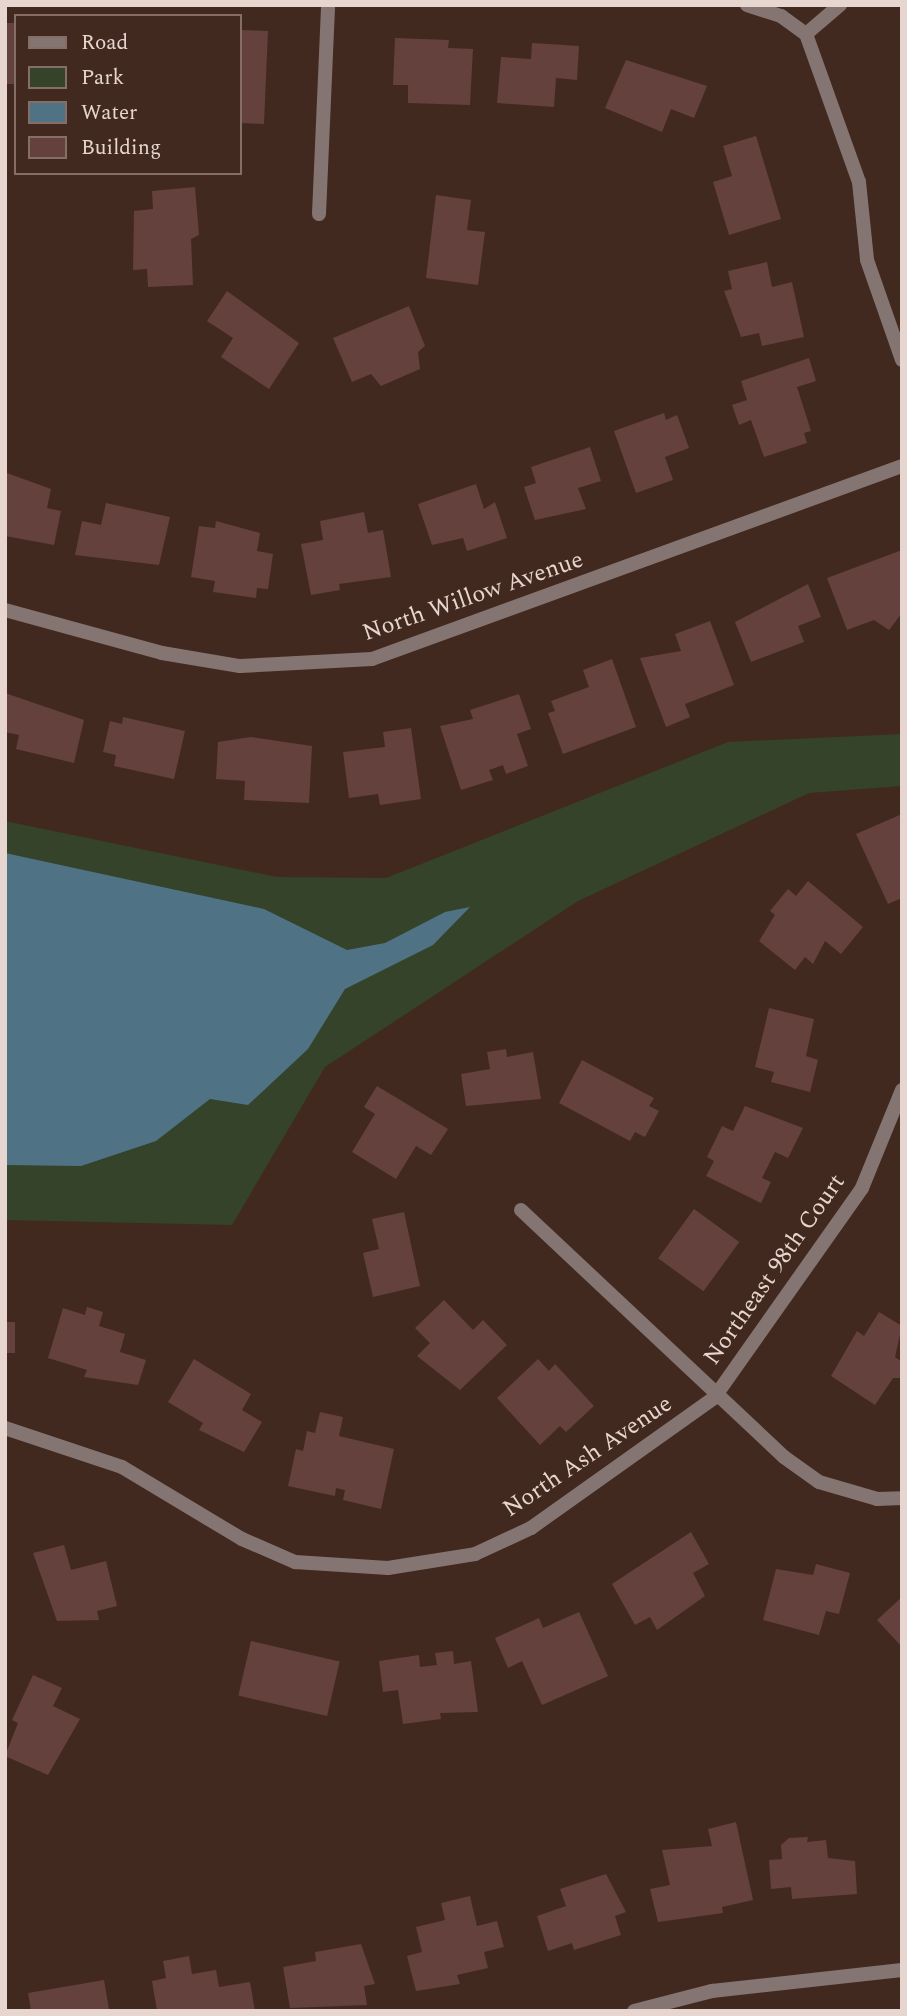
<!DOCTYPE html>
<style>
body{margin:0}
#map{position:relative;width:907px;height:2016px;overflow:hidden;background:#42291f;font-family:Spectral,serif}
div>[style]{position:absolute}
.green>*{inset:0;background:#34432a}
.water>*{inset:0;background:#4f7285}
.building>*{inset:0;background:#64413c;transform-origin:0 0}
.street>*{height:14px;margin:-7px;padding:0 7px;transform-origin:7px;border-radius:7px;background:#847573}
span{translate:-50% -50%;white-space:nowrap;text-align:center;line-height:1.15;-webkit-text-stroke:6px #42291f;paint-order:stroke}
.street-label{font-size:24px;color:#e6d6cf}
.frame{position:absolute;inset:0;border:7px solid #e6d6cf;pointer-events:none}
.legend{position:absolute;left:14px;top:14px;width:228px;height:161px;box-sizing:border-box;background:#42291f;border:2px solid #846e65;margin:0;padding:9px 12px;list-style:none;font-size:21px;color:#e6d6cf}
.legend li{display:flex;align-items:center;gap:14px;height:35px}
.legend b{width:35px;border:2px solid #846e65}
</style>
<div id="map">
<div class="green">
<div style="clip-path:polygon(902px 734px,902px 786px,809px 793px,578px 901px,325px 1067px,232px 1225px,5px 1220px,5px 821px,277px 877px,386px 878px,728px 742px)"></div>
</div>
<div class="water">
<div style="clip-path:polygon(5px 853px,264px 909px,347px 950px,385px 943px,445px 912px,470px 907px,433px 945px,345px 989px,308px 1049px,248px 1105px,210px 1099px,156px 1141px,81px 1166px,5px 1165px)"></div>
</div>
<div class="building">
<div style="left:5px;top:23px;width:11px;height:61px"></div>
<div style="clip-path:polygon(240px 30px,268px 31px,264px 124px,240px 123px)"></div>
<div style="clip-path:polygon(395px 38px,449px 40px,448px 48px,473px 49px,470px 105px,408px 103px,408px 85px,393px 85px)"></div>
<div style="clip-path:polygon(532px 43px,579px 46px,577px 80px,556px 78px,554px 107px,497px 103px,501px 57px,531px 59px)"></div>
<div style="clip-path:polygon(626px 60px,707px 86px,694px 118px,671px 109px,662px 132px,605px 108px)"></div>
<div style="clip-path:polygon(756px 136px,781px 219px,729px 235px,713px 182px,732px 176px,723px 146px)"></div>
<div style="clip-path:polygon(195px 187px,199px 235px,191px 239px,193px 285px,148px 287px,147px 269px,133px 270px,134px 211px,153px 209px,152px 191px)"></div>
<div style="clip-path:polygon(436px 195px,471px 200px,467px 230px,485px 232px,478px 285px,426px 278px)"></div>
<div style="clip-path:polygon(767px 262px,772px 287px,792px 282px,804px 337px,762px 346px,759px 333px,741px 337px,724px 291px,732px 289px,728px 271px)"></div>
<div style="clip-path:polygon(227px 291px,299px 343px,269px 389px,221px 357px,233px 338px,207px 321px)"></div>
<div style="clip-path:polygon(409px 306px,425px 346px,418px 352px,420px 369px,381px 386px,371px 374px,352px 382px,333px 338px)"></div>
<div style="clip-path:polygon(809px 358px,816px 381px,797px 387px,811px 431px,804px 433px,807px 443px,764px 457px,751px 420px,739px 425px,732px 405px,747px 400px,741px 381px)"></div>
<div style="clip-path:polygon(664px 413px,666px 420px,677px 415px,689px 448px,665px 457px,673px 480px,636px 493px,614px 431px)"></div>
<div style="clip-path:polygon(590px 447px,601px 481px,578px 488px,586px 509px,535px 520px,524px 487px,536px 483px,531px 467px)"></div>
<div style="clip-path:polygon(7px 473px,51px 489px,47px 508px,61px 511px,54px 545px,5px 536px)"></div>
<div style="clip-path:polygon(476px 484px,484px 509px,495px 502px,507px 538px,467px 551px,463px 538px,432px 545px,418px 504px)"></div>
<div style="clip-path:polygon(106px 503px,170px 517px,159px 565px,75px 555px,82px 521px,101px 525px)"></div>
<div style="clip-path:polygon(364px 512px,368px 533px,383px 530px,391px 577px,339px 584px,340px 590px,311px 595px,301px 544px,323px 540px,320px 521px)"></div>
<div style="clip-path:polygon(216px 521px,260px 533px,257px 551px,273px 554px,268px 589px,257px 588px,256px 598px,213px 592px,215px 581px,191px 577px,199px 526px,215px 528px)"></div>
<div style="clip-path:polygon(902px 550px,902px 613px,889px 630px,874px 620px,847px 630px,827px 578px)"></div>
<div style="clip-path:polygon(808px 584px,821px 617px,798px 626px,804px 642px,751px 662px,735px 622px)"></div>
<div style="clip-path:polygon(710px 621px,734px 685px,685px 704px,690px 717px,666px 727px,640px 658px,681px 651px,675px 634px)"></div>
<div style="clip-path:polygon(612px 659px,636px 727px,563px 754px,548px 713px,555px 711px,551px 701px,589px 687px,583px 670px)"></div>
<div style="clip-path:polygon(5px 693px,84px 720px,74px 763px,16px 749px,19px 735px,5px 732px)"></div>
<div style="clip-path:polygon(519px 694px,531px 729px,517px 734px,528px 766px,506px 774px,503px 765px,489px 770px,493px 780px,461px 790px,440px 726px,473px 719px,470px 710px)"></div>
<div style="clip-path:polygon(123px 717px,185px 731px,174px 779px,114px 766px,116px 755px,103px 752px,110px 721px,122px 724px)"></div>
<div style="clip-path:polygon(411px 728px,421px 799px,380px 805px,378px 794px,349px 798px,343px 752px,385px 747px,383px 732px)"></div>
<div style="clip-path:polygon(251px 737px,312px 746px,309px 803px,244px 800px,245px 781px,216px 779px,218px 742px)"></div>
<div style="clip-path:polygon(902px 814px,902px 898px,888px 904px,856px 834px)"></div>
<div style="clip-path:polygon(808px 881px,863px 927px,841px 954px,825px 941px,813px 964px,805px 957px,795px 970px,759px 941px,775px 915px,770px 911px,788px 889px,796px 896px)"></div>
<div style="clip-path:polygon(769px 1008px,814px 1019px,806px 1056px,818px 1060px,810px 1092px,771px 1082px,774px 1072px,755px 1067px)"></div>
<div style="clip-path:polygon(506px 1049px,507px 1057px,533px 1052px,541px 1099px,466px 1106px,461px 1074px,490px 1069px,487px 1052px)"></div>
<div style="clip-path:polygon(582px 1060px,654px 1098px,649px 1106px,659px 1111px,645px 1137px,635px 1132px,630px 1141px,559px 1103px)"></div>
<div style="clip-path:polygon(377px 1086px,448px 1129px,431px 1155px,416px 1146px,396px 1179px,352px 1152px,375px 1114px,364px 1107px)"></div>
<div style="clip-path:polygon(745px 1106px,803px 1128px,788px 1158px,775px 1152px,762px 1178px,771px 1182px,761px 1203px,706px 1176px,714px 1161px,707px 1157px,722px 1126px,733px 1131px)"></div>
<div style="left:694px;top:1209px;width:56px;height:61px;rotate:36deg"></div>
<div style="clip-path:polygon(404px 1212px,420px 1286px,373px 1297px,363px 1253px,379px 1249px,372px 1219px)"></div>
<div style="clip-path:polygon(444px 1300px,473px 1330px,483px 1320px,507px 1345px,460px 1390px,417px 1356px,430px 1343px,415px 1328px)"></div>
<div style="clip-path:polygon(87px 1307px,103px 1312px,99px 1326px,125px 1334px,120px 1352px,146px 1360px,138px 1385px,84px 1377px,87px 1370px,48px 1358px,63px 1308px,85px 1315px)"></div>
<div style="clip-path:polygon(879px 1312px,902px 1326px,895px 1357px,902px 1362px,902px 1378px,893px 1378px,875px 1405px,831px 1376px,857px 1331px,864px 1336px)"></div>
<div style="left:5px;top:1322px;width:10px;height:31px"></div>
<div style="clip-path:polygon(194px 1359px,251px 1394px,242px 1410px,262px 1422px,244px 1452px,199px 1430px,203px 1423px,168px 1402px)"></div>
<div style="clip-path:polygon(538px 1359px,549px 1371px,555px 1364px,594px 1406px,566px 1432px,560px 1426px,540px 1445px,497px 1398px)"></div>
<div style="clip-path:polygon(320px 1412px,343px 1417px,339px 1436px,394px 1449px,381px 1509px,343px 1500px,345px 1490px,336px 1488px,335px 1496px,288px 1486px,296px 1449px,303px 1451px,307px 1431px,315px 1433px)"></div>
<div style="clip-path:polygon(691px 1532px,709px 1564px,693px 1573px,705px 1596px,657px 1630px,650px 1617px,635px 1625px,612px 1584px)"></div>
<div style="clip-path:polygon(64px 1545px,71px 1570px,106px 1561px,117px 1606px,97px 1611px,99px 1620px,57px 1621px,33px 1553px)"></div>
<div style="clip-path:polygon(816px 1564px,850px 1573px,839px 1614px,826px 1611px,819px 1635px,763px 1620px,776px 1569px,813px 1575px)"></div>
<div style="clip-path:polygon(902px 1597px,902px 1647px,877px 1620px)"></div>
<div style="clip-path:polygon(579px 1612px,608px 1676px,542px 1705px,522px 1661px,508px 1668px,495px 1638px,539px 1618px,543px 1628px)"></div>
<div style="left:251px;top:1641px;width:91px;height:56px;rotate:13deg"></div>
<div style="clip-path:polygon(453px 1651px,454px 1664px,471px 1661px,478px 1712px,440px 1713px,441px 1719px,403px 1724px,398px 1690px,383px 1692px,379px 1661px,419px 1655px,420px 1667px,437px 1665px,435px 1653px)"></div>
<div style="clip-path:polygon(33px 1675px,62px 1688px,53px 1706px,80px 1719px,48px 1775px,5px 1756px,18px 1723px,12px 1720px)"></div>
<div style="clip-path:polygon(736px 1822px,753px 1900px,722px 1907px,723px 1913px,658px 1922px,650px 1889px,670px 1885px,662px 1850px,712px 1846px,708px 1829px)"></div>
<div style="clip-path:polygon(808px 1837px,807px 1842px,826px 1840px,828px 1858px,855px 1861px,857px 1894px,792px 1899px,791px 1887px,771px 1889px,769px 1860px,782px 1859px,781px 1845px,789px 1838px)"></div>
<div style="clip-path:polygon(606px 1874px,626px 1912px,615px 1916px,621px 1935px,574px 1950px,572px 1943px,548px 1951px,537px 1916px,566px 1906px,560px 1889px)"></div>
<div style="clip-path:polygon(470px 1896px,477px 1926px,497px 1921px,504px 1947px,484px 1952px,488px 1968px,457px 1975px,460px 1984px,416px 1991px,407px 1956px,422px 1952px,416px 1927px,445px 1920px,441px 1903px)"></div>
<div style="clip-path:polygon(361px 1944px,375px 1984px,364px 1986px,367px 2005px,290px 2008px,283px 1967px,316px 1961px,315px 1952px)"></div>
<div style="clip-path:polygon(189px 1956px,192px 1974px,216px 1970px,219px 1987px,250px 1982px,255px 2011px,157px 2011px,152px 1981px,166px 1978px,163px 1961px)"></div>
<div style="clip-path:polygon(104px 1980px,109px 2009px,126px 2011px,31px 2011px,28px 1993px)"></div>
</div>
<div class="street">
<div style="left:747px;top:5px;width:36px;rotate:18deg"></div>
<div style="left:781px;top:16px;width:31px;rotate:36deg"></div>
<div style="left:806px;top:34px;width:157px;rotate:70.3deg"></div>
<div style="left:859px;top:182px;width:78px;rotate:84.1deg"></div>
<div style="left:867px;top:260px;width:106px;rotate:70.7deg"></div>
<div style="left:806px;top:34px;width:45px;rotate:-40.5deg"></div>
<div style="left:319px;top:214px;width:209px;rotate:-87.5deg"></div>
<div style="left:5px;top:610px;width:163px;rotate:15.3deg"></div>
<div style="left:162px;top:653px;width:79px;rotate:9.5deg"></div>
<div style="left:240px;top:666px;width:132px;rotate:-3deg"></div>
<div style="left:372px;top:659px;width:564px;rotate:-20.01deg"></div>
<div style="left:521px;top:1210px;width:361px;rotate:43.2deg"></div>
<div style="left:784px;top:1457px;width:43px;rotate:35.5deg"></div>
<div style="left:819px;top:1482px;width:60px;rotate:16.3deg"></div>
<div style="left:877px;top:1499px;width:25px;rotate:-2deg"></div>
<div style="left:5px;top:1428px;width:123px;rotate:18.4deg"></div>
<div style="left:122px;top:1467px;width:140px;rotate:31deg"></div>
<div style="left:242px;top:1539px;width:58px;rotate:23.5deg"></div>
<div style="left:295px;top:1562px;width:93px;rotate:3.7deg"></div>
<div style="left:388px;top:1568px;width:88px;rotate:-9.1deg"></div>
<div style="left:475px;top:1554px;width:62px;rotate:-24.9deg"></div>
<div style="left:531px;top:1528px;width:224px;rotate:-35.4deg"></div>
<div style="left:714px;top:1398px;width:257px;rotate:-54.8deg"></div>
<div style="left:862px;top:1188px;width:106px;rotate:-67.8deg"></div>
<div style="left:634px;top:2011px;width:81px;rotate:-14.4deg"></div>
<div style="left:712px;top:1991px;width:191px;rotate:-6.3deg"></div>
</div>
<div class="street-label">
<span style="left:473px;top:597px;rotate:-19deg">North Willow Avenue</span>
<span style="left:775px;top:1270px;rotate:-55deg">Northeast 98th Court</span>
<span style="left:588px;top:1457px;rotate:-34deg">North Ash Avenue</span>
</div>
<div class="frame"></div>
<ul class="legend">
<li><b style="height:9px;background:#847573"></b>Road</li>
<li><b style="height:19px;background:#34432a"></b>Park</li>
<li><b style="height:19px;background:#4f7285"></b>Water</li>
<li><b style="height:19px;background:#64413c"></b>Building</li>
</ul>
</div>
